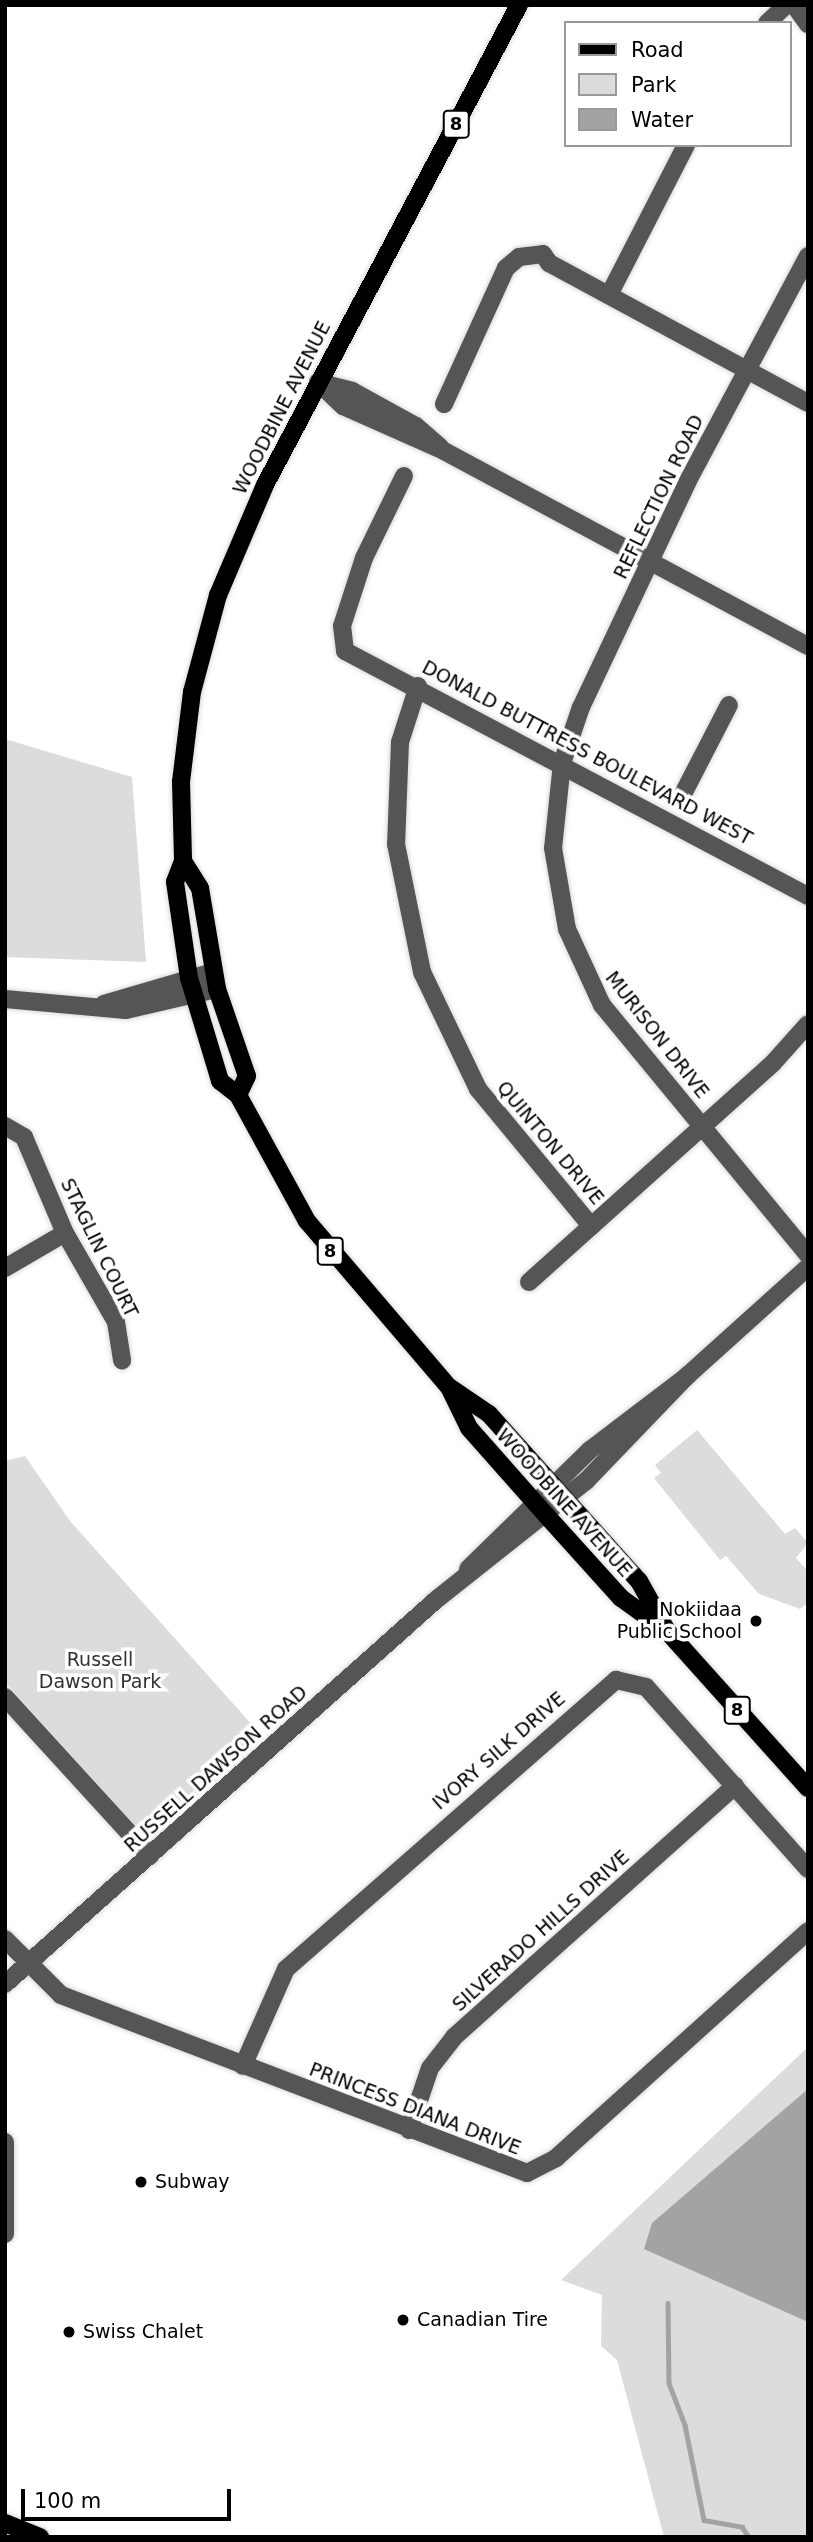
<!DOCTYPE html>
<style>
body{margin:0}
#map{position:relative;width:813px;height:2542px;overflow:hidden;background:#fff;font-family:"DejaVu Sans",sans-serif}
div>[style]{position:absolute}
.green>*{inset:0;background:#dcdcdc}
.water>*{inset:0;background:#a3a3a3}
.stream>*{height:4.5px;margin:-2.25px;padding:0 2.25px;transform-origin:2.25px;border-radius:2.25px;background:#a3a3a3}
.roads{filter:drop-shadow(0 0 2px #dbdbdb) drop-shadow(0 0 2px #dbdbdb)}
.minor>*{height:18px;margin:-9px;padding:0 9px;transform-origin:9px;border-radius:9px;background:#555}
.major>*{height:18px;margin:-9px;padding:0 9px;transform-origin:9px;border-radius:9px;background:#000}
.dots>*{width:19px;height:19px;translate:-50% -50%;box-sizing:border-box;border:4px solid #fff;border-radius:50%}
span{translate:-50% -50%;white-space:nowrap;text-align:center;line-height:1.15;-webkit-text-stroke:7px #fff;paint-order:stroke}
.shield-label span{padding:2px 5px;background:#fff;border:2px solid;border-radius:5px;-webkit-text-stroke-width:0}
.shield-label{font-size:18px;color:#000;font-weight:700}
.street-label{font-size:19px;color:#000}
.poi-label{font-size:19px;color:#000}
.right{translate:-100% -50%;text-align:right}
.left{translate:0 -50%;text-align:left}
.park-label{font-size:19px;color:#333}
.frame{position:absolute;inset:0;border:7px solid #000;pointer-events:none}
.legend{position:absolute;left:564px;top:21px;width:228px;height:126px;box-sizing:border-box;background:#fff;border:2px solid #999;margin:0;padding:9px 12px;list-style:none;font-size:21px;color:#000}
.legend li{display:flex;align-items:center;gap:14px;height:35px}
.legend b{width:35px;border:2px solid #999}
.scale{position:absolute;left:21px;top:2489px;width:210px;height:32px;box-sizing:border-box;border:4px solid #000;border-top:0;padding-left:9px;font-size:21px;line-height:24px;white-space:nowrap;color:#000;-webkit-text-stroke:5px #fff;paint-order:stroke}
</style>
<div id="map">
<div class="green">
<div style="clip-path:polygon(5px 739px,132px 777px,146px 962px,5px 957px)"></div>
<div style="clip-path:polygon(697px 1430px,785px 1534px,795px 1528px,808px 1543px,796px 1558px,808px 1571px,808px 1603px,800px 1609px,759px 1594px,726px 1556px,720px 1560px,654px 1478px,661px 1473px,655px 1465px)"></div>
<div style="clip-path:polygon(25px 1456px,70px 1521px,263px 1737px,148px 1840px,5px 1682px,5px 1461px)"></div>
<div style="clip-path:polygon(808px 2047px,808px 2537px,664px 2537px,617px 2360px,601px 2346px,602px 2295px,561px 2280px)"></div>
</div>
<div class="water">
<div style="clip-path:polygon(808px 2089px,808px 2322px,644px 2249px,652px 2223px)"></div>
</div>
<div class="stream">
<div style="left:668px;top:2303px;width:80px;rotate:89.3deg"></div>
<div style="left:669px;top:2383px;width:45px;rotate:69.1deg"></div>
<div style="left:685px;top:2425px;width:97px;rotate:78.7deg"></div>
<div style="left:704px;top:2520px;width:39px;rotate:10deg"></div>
<div style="left:742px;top:2527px;width:12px;rotate:55deg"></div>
</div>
<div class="roads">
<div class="minor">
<div style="left:794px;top:5px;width:24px;rotate:54deg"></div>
<div style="left:767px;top:23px;width:26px;rotate:-43deg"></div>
<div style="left:808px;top:256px;width:255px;rotate:118.1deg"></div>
<div style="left:688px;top:481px;width:250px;rotate:115.3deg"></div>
<div style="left:581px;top:707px;width:59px;rotate:108.7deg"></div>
<div style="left:562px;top:763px;width:85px;rotate:96deg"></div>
<div style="left:553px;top:848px;width:82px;rotate:80.2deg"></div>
<div style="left:567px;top:929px;width:84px;rotate:65.3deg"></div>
<div style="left:602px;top:1005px;width:324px;rotate:50.5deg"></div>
<div style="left:609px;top:295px;width:169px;rotate:-62.8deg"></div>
<div style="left:318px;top:382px;width:35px;rotate:44deg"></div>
<div style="left:343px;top:406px;width:111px;rotate:24deg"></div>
<div style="left:444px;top:451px;width:413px;rotate:28.2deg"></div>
<div style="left:321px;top:383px;width:32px;rotate:14deg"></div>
<div style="left:352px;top:391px;width:73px;rotate:28.7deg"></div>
<div style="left:416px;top:426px;width:32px;rotate:41deg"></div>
<div style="left:444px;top:404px;width:149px;rotate:-65.5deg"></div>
<div style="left:506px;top:268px;width:17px;rotate:-40deg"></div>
<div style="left:519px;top:257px;width:24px;rotate:-7deg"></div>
<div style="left:543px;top:254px;width:11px;rotate:56deg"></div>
<div style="left:549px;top:263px;width:294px;rotate:28.4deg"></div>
<div style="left:404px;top:476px;width:91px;rotate:116deg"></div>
<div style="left:364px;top:558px;width:71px;rotate:107.9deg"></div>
<div style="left:342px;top:626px;width:25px;rotate:83deg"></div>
<div style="left:345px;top:651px;width:524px;rotate:27.89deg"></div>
<div style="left:418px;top:686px;width:59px;rotate:107.8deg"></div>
<div style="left:400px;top:742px;width:102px;rotate:92.2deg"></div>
<div style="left:396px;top:844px;width:131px;rotate:78.5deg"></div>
<div style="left:422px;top:972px;width:130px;rotate:64.4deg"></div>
<div style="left:478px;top:1089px;width:178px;rotate:50.5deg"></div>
<div style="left:683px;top:794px;width:100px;rotate:-62.7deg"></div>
<div style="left:5px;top:999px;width:121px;rotate:5.2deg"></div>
<div style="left:126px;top:1010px;width:93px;rotate:-13deg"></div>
<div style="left:104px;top:1004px;width:114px;rotate:-16.4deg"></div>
<div style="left:5px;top:1126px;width:22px;rotate:30deg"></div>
<div style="left:24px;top:1137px;width:104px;rotate:66.9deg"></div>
<div style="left:65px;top:1233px;width:103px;rotate:60.2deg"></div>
<div style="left:116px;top:1322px;width:39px;rotate:81deg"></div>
<div style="left:5px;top:1268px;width:69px;rotate:-30.3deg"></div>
<div style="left:529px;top:1282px;width:328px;rotate:-41.9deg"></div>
<div style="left:773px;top:1063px;width:52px;rotate:-48.1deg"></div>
<div style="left:468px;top:1569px;width:170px;rotate:-44.3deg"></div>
<div style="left:590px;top:1450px;width:122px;rotate:-37.3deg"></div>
<div style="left:687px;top:1376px;width:163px;rotate:-42deg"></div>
<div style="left:5px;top:1697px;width:215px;rotate:47.6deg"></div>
<div style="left:5px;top:1939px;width:79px;rotate:45deg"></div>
<div style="left:61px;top:1995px;width:499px;rotate:20.9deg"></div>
<div style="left:527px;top:2173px;width:33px;rotate:-27deg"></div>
<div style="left:556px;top:2158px;width:339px;rotate:-42deg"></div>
<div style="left:5px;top:1984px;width:579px;rotate:-41.71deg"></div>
<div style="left:437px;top:1599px;width:190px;rotate:-38.4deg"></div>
<div style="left:586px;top:1481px;width:146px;rotate:-46.1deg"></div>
<div style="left:243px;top:2066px;width:106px;rotate:-66.1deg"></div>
<div style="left:286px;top:1969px;width:439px;rotate:-41.2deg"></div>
<div style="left:616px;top:1680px;width:31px;rotate:13deg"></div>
<div style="left:646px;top:1687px;width:244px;rotate:48.3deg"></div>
<div style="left:409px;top:2130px;width:65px;rotate:-71.3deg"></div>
<div style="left:430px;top:2068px;width:39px;rotate:-52deg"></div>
<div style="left:454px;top:2037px;width:377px;rotate:-41.8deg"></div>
<div style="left:5px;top:2142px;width:92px;rotate:90deg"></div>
</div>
<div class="major">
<div style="left:519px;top:5px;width:543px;rotate:117.89deg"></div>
<div style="left:265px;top:485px;width:120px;rotate:113.1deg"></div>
<div style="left:218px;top:595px;width:100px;rotate:105deg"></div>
<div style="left:192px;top:692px;width:91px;rotate:97deg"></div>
<div style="left:181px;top:782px;width:79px;rotate:88.5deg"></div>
<div style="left:183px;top:861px;width:22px;rotate:111deg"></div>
<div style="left:175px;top:882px;width:97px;rotate:81.7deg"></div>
<div style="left:189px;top:978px;width:108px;rotate:73.2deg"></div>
<div style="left:220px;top:1081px;width:23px;rotate:38deg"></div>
<div style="left:238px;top:1095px;width:144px;rotate:61.3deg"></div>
<div style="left:307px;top:1221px;width:218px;rotate:49.5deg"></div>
<div style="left:449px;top:1387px;width:48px;rotate:34deg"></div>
<div style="left:489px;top:1414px;width:224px;rotate:48.1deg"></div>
<div style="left:639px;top:1581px;width:57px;rotate:60.8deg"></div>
<div style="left:183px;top:861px;width:32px;rotate:58deg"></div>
<div style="left:200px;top:888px;width:102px;rotate:80.4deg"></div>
<div style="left:217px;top:989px;width:92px;rotate:71deg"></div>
<div style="left:247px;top:1076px;width:21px;rotate:115deg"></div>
<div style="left:450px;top:1389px;width:43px;rotate:64deg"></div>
<div style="left:469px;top:1428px;width:116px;rotate:48.5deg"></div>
<div style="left:546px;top:1515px;width:112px;rotate:47.9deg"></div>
<div style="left:621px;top:1598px;width:57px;rotate:35.7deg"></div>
<div style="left:667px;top:1631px;width:211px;rotate:48.1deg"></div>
<div style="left:5px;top:2523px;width:38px;rotate:22deg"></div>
</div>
</div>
<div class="dots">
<div style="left:756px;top:1621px;background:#000"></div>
<div style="left:141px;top:2182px;background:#000"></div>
<div style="left:403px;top:2320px;background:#000"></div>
<div style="left:69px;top:2332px;background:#000"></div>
</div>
<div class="shield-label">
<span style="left:456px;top:124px">8</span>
<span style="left:330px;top:1251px">8</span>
<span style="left:737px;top:1710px">8</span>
</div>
<div class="street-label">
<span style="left:282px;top:408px;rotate:-63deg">WOODBINE AVENUE</span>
<span style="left:659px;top:497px;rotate:-64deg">REFLECTION ROAD</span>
<span style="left:587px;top:753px;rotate:28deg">DONALD BUTTRESS BOULEVARD WEST</span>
<span style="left:657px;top:1035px;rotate:52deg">MURISON DRIVE</span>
<span style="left:550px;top:1143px;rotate:50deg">QUINTON DRIVE</span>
<span style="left:99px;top:1248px;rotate:64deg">STAGLIN COURT</span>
<span style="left:564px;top:1503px;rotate:48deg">WOODBINE AVENUE</span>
<span style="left:499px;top:1751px;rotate:-41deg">IVORY SILK DRIVE</span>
<span style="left:216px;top:1769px;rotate:-42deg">RUSSELL DAWSON ROAD</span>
<span style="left:541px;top:1931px;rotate:-42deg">SILVERADO HILLS DRIVE</span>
<span style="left:415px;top:2109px;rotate:21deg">PRINCESS DIANA DRIVE</span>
</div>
<div class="poi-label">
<span class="right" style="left:742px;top:1621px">Nokiidaa<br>Public School</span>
<span class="left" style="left:155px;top:2182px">Subway</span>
<span class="left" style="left:417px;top:2320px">Canadian Tire</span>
<span class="left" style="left:83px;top:2332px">Swiss Chalet</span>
</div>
<div class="park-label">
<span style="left:100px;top:1671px">Russell<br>Dawson Park</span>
</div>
<div class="frame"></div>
<ul class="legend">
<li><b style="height:9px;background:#000"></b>Road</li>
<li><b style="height:19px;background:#dcdcdc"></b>Park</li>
<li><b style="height:19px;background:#a3a3a3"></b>Water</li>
</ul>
<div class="scale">100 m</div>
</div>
